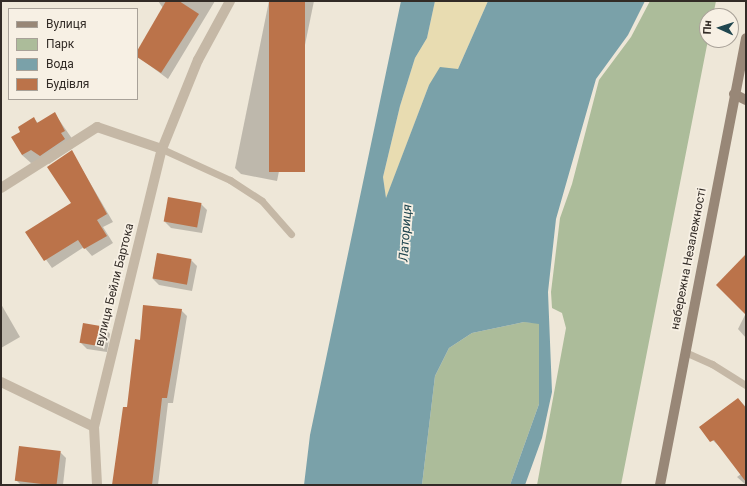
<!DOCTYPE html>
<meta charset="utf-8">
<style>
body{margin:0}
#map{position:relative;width:747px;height:486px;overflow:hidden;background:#eee7d8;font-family:Roboto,sans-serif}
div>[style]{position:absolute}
.green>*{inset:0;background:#acbc9a}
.sand>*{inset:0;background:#e8dcb1}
.water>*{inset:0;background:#7aa1a9}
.shadow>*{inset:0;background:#0003}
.building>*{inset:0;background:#bb734a;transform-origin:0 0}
.lane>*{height:7px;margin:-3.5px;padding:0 3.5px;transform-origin:3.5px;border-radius:3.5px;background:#c5b8a6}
.street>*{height:10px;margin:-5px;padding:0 5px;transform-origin:5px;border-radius:5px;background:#c5b8a6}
.secondary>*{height:10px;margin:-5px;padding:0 5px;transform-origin:5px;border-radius:5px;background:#988777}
span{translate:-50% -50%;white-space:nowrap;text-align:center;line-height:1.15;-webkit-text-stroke:3.5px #f7f0e4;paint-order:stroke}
.street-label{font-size:12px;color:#322b26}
.water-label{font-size:13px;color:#20464f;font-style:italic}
.frame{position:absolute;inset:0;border:2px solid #322b26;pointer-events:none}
.legend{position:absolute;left:8px;top:8px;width:130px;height:92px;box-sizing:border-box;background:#f7f0e4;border:1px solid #a8a198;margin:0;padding:5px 7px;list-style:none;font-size:12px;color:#322b26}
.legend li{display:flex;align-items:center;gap:8px;height:20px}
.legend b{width:20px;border:1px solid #a8a198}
.north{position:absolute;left:699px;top:8px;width:40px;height:40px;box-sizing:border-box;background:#f7f0e4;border:1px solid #a8a198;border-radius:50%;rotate:273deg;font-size:11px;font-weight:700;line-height:16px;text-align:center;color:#322b26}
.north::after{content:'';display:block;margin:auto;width:14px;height:18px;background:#20464f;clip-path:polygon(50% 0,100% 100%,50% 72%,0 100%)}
</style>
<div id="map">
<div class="green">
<div style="clip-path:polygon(650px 1px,716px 1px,713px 16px,707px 16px,708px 40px,621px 485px,537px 485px,566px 328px,562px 313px,552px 308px,551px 292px,560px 218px,572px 184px,599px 80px,631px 37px)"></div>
<div style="clip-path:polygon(524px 322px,539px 323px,539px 404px,510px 485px,422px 485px,435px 376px,449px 348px,472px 333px)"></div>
</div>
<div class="sand">
<div style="clip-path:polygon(435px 1px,488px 1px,458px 69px,429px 85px,386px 199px,383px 177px,400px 106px,415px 58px,427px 38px)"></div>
</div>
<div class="water">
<div style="clip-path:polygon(401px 1px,435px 1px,427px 38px,415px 58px,400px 106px,383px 177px,386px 198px,429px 85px,440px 67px,458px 69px,488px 1px,645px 1px,628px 35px,596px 79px,556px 219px,548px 292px,552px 392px,542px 438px,525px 485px,510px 485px,539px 404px,539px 324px,524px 322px,472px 333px,449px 348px,435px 376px,422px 485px,304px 485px,310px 435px)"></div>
</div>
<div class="shadow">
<div style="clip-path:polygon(158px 1px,215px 1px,168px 79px,137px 56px,163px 8px)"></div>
<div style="clip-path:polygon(269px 1px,314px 1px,277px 181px,241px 174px,235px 168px)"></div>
<div style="clip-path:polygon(55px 114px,73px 140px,69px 142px,73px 148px,49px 164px,46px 161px,31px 163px,22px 155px,22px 133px,34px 119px,38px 123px)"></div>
<div style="clip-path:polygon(72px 152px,113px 222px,103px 227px,113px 243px,92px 256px,84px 247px,52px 268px,27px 233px,72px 203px)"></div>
<div style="clip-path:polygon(201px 204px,207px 210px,202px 233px,171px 228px,165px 222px)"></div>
<div style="clip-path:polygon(157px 254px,191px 260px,197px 266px,192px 291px,159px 285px,153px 279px)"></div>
<div style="clip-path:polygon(1px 304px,20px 337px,1px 348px)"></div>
<div style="clip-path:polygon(181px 310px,187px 316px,173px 403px,168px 403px,158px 485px,113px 485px,141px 341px)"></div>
<div style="clip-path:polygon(746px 313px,746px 338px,738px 329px)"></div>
<div style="clip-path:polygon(105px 328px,110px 334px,107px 352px,87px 349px,81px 343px)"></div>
<div style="clip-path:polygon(738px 399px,746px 407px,746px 485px,737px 477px,741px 474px,724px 451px,700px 428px)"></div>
<div style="clip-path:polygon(60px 452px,66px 458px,63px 485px,21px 485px,16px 480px)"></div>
</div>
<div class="building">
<div style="clip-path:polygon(166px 1px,179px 1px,199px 14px,161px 73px,137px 57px,137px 51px)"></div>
<div style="left:269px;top:1px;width:36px;height:171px"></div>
<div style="clip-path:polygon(55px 112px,65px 131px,61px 133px,65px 139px,40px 156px,31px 150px,22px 155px,11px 137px,20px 132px,18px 127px,34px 117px,37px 123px)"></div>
<div style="clip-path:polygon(72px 150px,107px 214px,97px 220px,107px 236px,84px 249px,78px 240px,44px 261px,25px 232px,71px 203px,47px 167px)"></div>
<div style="left:168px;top:197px;width:34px;height:25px;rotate:10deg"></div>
<div style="left:157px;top:253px;width:35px;height:26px;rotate:10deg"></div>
<div style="clip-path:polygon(746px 254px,746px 315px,716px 285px)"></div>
<div style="clip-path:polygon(143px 305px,182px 309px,167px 398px,162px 398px,152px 485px,112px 485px,123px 407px,127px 407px,135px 339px,140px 340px)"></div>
<div style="left:83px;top:323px;width:22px;height:20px;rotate:10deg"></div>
<div style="clip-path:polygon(738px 398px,746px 408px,746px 482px,714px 440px,710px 442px,699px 427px)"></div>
<div style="left:19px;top:446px;width:42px;height:35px;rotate:7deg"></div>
</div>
<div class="lane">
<div style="left:162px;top:149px;width:75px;rotate:24.5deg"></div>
<div style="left:230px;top:180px;width:38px;rotate:33deg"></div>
<div style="left:262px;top:201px;width:44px;rotate:48.7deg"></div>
<div style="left:685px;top:352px;width:30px;rotate:24deg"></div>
<div style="left:712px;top:364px;width:40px;rotate:32deg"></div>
</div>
<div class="street">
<div style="left:1px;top:188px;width:114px;rotate:-32.4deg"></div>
<div style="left:97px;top:127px;width:69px;rotate:18.7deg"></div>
<div style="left:162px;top:149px;width:96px;rotate:-68deg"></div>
<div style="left:198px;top:60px;width:67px;rotate:-61.5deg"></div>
<div style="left:1px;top:382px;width:103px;rotate:25.8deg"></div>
<div style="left:94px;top:427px;width:58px;rotate:87deg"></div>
<div style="left:94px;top:427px;width:286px;rotate:-76.3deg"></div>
</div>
<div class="secondary">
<div style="left:734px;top:94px;width:13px;rotate:27deg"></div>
<div style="left:660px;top:485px;width:455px;rotate:-79.1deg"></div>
</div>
<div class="street-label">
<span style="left:689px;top:259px;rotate:-79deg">набережна Незалежності</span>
<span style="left:115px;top:285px;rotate:-76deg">вулиця Бейли Бартока</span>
</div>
<div class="water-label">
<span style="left:406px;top:233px;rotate:-86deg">Латориця</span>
</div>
<div class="frame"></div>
<ul class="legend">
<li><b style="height:5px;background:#988777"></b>Вулиця</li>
<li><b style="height:11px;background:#acbc9a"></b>Парк</li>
<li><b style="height:11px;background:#7aa1a9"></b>Вода</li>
<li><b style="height:11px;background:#bb734a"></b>Будівля</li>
</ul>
<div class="north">Пн</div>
</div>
